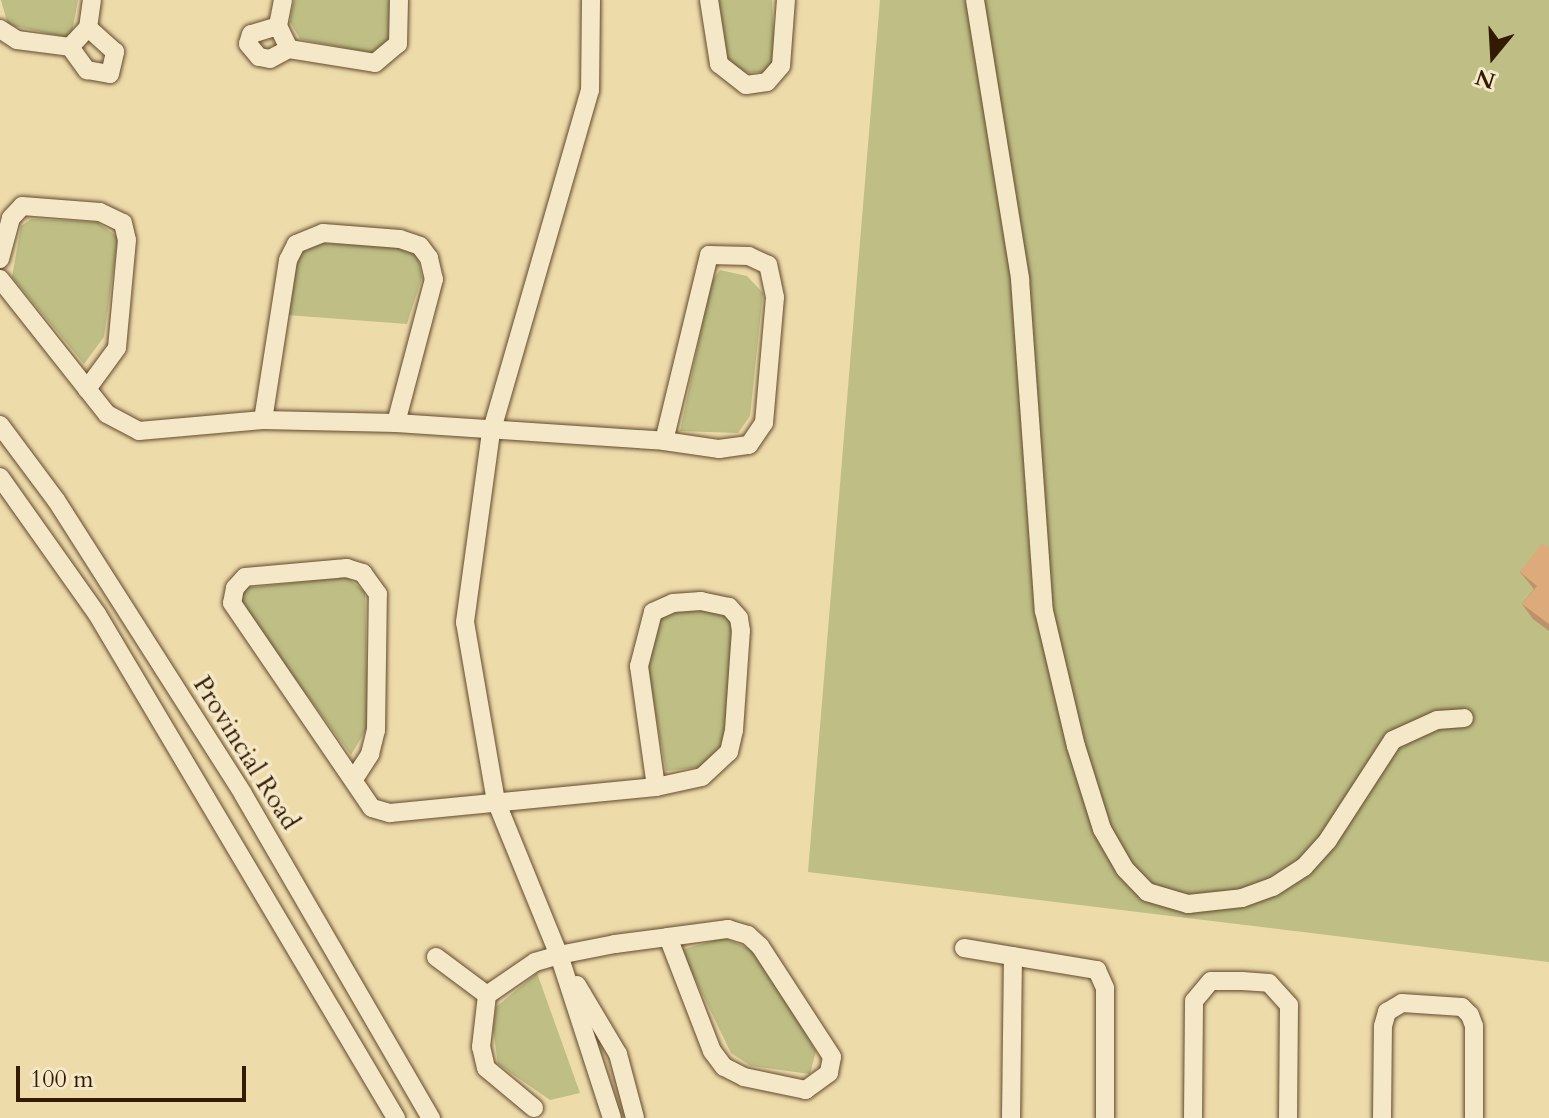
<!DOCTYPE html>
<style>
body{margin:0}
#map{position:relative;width:1549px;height:1118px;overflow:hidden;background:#eedbaa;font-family:Cardo,serif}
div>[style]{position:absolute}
.green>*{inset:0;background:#bebe85}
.roads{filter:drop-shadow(0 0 2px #624a2d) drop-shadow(0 0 2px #624a2d)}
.minor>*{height:18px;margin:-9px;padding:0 9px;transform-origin:9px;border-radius:9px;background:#f4e8c8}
.wall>*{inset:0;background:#bd926a}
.building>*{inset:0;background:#dcaa7b}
span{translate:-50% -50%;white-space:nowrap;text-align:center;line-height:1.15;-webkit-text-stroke:7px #f4e8c8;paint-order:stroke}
.street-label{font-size:26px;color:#331a03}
.north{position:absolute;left:1453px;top:16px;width:80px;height:80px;-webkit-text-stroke:6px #f4e8c8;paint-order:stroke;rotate:198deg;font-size:22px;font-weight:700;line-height:32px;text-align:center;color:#331a03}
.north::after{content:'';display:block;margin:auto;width:28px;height:36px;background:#331a03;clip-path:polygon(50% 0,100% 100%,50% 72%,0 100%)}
.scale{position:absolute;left:16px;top:1066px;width:230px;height:36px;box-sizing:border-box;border:4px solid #331a03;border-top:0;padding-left:10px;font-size:24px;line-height:28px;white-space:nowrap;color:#331a03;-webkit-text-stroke:6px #f4e8c8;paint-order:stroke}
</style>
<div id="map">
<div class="green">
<div style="clip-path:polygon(1px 0,78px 0,71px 38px,8px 25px)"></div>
<div style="clip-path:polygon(294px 0,389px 0,390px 39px,372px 53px,300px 39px,290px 22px)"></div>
<div style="clip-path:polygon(719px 0,772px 0,775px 59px,765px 72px,739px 73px,727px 59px)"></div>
<div style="clip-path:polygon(880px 0,1549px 0,1549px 962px,808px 872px)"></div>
<div style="clip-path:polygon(31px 219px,97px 222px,118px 237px,104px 337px,84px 364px,12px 277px,21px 226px)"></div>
<div style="clip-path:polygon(319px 243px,401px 247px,417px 255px,422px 277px,407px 324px,287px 315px,293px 267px,301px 253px)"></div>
<div style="clip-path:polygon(720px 270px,747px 276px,763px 293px,750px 416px,738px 433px,680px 431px,711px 283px)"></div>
<div style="clip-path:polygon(347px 577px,365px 592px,368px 726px,351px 755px,241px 605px,244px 588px)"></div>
<div style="clip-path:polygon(698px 605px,727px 617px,737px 632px,723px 744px,700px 767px,666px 771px,647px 666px,657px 619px)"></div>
<div style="clip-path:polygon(723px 938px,756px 951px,816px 1051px,810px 1074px,751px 1066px,731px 1053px,681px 950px)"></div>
<div style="clip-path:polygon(537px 973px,580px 1093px,550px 1100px,498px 1064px,493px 1029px,496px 1007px)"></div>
</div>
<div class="roads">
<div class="minor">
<div style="left:283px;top:0;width:26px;rotate:101deg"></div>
<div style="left:278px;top:26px;width:25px;rotate:64deg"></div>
<div style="left:289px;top:49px;width:87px;rotate:9.2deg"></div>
<div style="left:375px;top:63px;width:30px;rotate:-40deg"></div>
<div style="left:398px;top:44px;width:44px;rotate:-88.7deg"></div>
<div style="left:591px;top:0;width:90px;rotate:90.6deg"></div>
<div style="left:590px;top:90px;width:356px;rotate:106.1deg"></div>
<div style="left:491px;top:432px;width:192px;rotate:97.8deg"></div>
<div style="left:465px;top:622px;width:182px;rotate:80.2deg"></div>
<div style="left:496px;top:801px;width:166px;rotate:67.8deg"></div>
<div style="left:559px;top:955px;width:171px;rotate:72deg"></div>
<div style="left:709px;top:0;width:65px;rotate:81.1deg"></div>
<div style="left:719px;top:64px;width:34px;rotate:38deg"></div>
<div style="left:746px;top:85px;width:21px;rotate:-8deg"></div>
<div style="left:767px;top:82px;width:21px;rotate:-49deg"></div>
<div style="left:781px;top:66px;width:66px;rotate:-85.7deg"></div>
<div style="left:975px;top:0;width:283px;rotate:80.8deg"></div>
<div style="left:1020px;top:279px;width:333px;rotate:85.9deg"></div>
<div style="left:1044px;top:611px;width:139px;rotate:76.7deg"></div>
<div style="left:1076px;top:746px;width:87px;rotate:72.6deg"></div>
<div style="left:1102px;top:829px;width:46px;rotate:60.1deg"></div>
<div style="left:1125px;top:869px;width:32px;rotate:46deg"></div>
<div style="left:1147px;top:892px;width:43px;rotate:16.3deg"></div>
<div style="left:1188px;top:904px;width:54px;rotate:-6.3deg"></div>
<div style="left:1242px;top:898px;width:33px;rotate:-20deg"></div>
<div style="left:1273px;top:887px;width:37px;rotate:-33deg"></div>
<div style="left:1304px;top:867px;width:36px;rotate:-48deg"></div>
<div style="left:1328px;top:840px;width:119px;rotate:-57deg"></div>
<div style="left:1393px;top:740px;width:48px;rotate:-24.4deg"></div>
<div style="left:1437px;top:720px;width:27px;rotate:-4deg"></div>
<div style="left:278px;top:26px;width:28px;rotate:163deg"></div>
<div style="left:251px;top:34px;width:10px;rotate:107deg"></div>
<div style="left:248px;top:44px;width:17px;rotate:50deg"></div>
<div style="left:259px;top:57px;width:11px;rotate:10deg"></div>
<div style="left:270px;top:59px;width:21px;rotate:-28deg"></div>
<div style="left:0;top:29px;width:20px;rotate:33deg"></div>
<div style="left:17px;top:40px;width:53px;rotate:7.5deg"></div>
<div style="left:70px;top:47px;width:26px;rotate:-47deg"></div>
<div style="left:88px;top:28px;width:28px;rotate:-82deg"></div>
<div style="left:70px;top:47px;width:29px;rotate:54deg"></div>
<div style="left:87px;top:70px;width:23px;rotate:10deg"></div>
<div style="left:110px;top:74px;width:23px;rotate:-77deg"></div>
<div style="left:115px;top:52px;width:36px;rotate:-138deg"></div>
<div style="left:0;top:259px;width:42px;rotate:-75deg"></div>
<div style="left:11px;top:218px;width:16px;rotate:-47deg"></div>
<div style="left:22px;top:206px;width:78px;rotate:4.4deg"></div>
<div style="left:100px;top:212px;width:25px;rotate:26deg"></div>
<div style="left:123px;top:223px;width:17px;rotate:77deg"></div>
<div style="left:127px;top:240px;width:108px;rotate:95.3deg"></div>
<div style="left:117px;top:348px;width:51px;rotate:126.2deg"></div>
<div style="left:0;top:279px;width:172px;rotate:51.6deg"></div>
<div style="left:107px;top:414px;width:36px;rotate:28deg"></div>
<div style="left:139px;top:431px;width:124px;rotate:-5.1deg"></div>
<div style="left:263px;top:420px;width:133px;rotate:1.3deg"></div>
<div style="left:396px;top:423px;width:269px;rotate:3.8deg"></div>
<div style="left:664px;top:441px;width:56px;rotate:8.3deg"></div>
<div style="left:719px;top:449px;width:30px;rotate:-8deg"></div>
<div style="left:749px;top:445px;width:27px;rotate:-56deg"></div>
<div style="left:764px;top:423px;width:126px;rotate:-85deg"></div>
<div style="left:775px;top:297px;width:33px;rotate:-102deg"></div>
<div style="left:768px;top:265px;width:21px;rotate:-155deg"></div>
<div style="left:749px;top:256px;width:40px;rotate:-178.6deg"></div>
<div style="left:709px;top:255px;width:191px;rotate:103.6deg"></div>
<div style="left:263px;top:420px;width:162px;rotate:-81.1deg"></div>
<div style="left:288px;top:260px;width:18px;rotate:-63deg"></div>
<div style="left:296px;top:244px;width:29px;rotate:-22deg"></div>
<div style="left:323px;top:233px;width:77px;rotate:4.5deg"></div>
<div style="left:400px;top:239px;width:21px;rotate:19deg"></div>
<div style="left:420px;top:246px;width:15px;rotate:53deg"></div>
<div style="left:429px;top:258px;width:22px;rotate:77deg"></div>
<div style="left:434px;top:279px;width:149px;rotate:104.8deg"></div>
<div style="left:0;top:425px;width:94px;rotate:53.3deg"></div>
<div style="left:56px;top:500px;width:348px;rotate:57.5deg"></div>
<div style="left:243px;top:794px;width:375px;rotate:59.9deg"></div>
<div style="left:0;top:477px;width:168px;rotate:54.7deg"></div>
<div style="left:97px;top:614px;width:586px;rotate:59.32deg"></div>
<div style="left:354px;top:779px;width:30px;rotate:-57deg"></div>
<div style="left:370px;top:754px;width:25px;rotate:-76deg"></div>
<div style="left:376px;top:730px;width:136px;rotate:-89.2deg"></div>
<div style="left:378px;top:594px;width:26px;rotate:-126deg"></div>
<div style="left:363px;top:573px;width:17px;rotate:-163deg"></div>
<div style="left:347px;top:568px;width:102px;rotate:175deg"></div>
<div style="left:245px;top:577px;width:15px;rotate:132deg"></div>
<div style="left:235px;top:588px;width:15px;rotate:101deg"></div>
<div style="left:232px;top:603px;width:248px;rotate:55.7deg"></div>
<div style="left:372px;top:808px;width:19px;rotate:16deg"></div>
<div style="left:390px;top:813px;width:267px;rotate:-5.6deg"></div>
<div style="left:656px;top:787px;width:47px;rotate:-12.3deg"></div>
<div style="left:702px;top:777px;width:37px;rotate:-43deg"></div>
<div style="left:729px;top:752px;width:23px;rotate:-77deg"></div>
<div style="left:734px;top:730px;width:99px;rotate:-86deg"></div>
<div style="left:741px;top:631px;width:13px;rotate:-99deg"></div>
<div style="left:739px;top:618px;width:15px;rotate:-132deg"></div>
<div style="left:729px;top:607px;width:29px;rotate:-168deg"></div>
<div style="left:701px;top:601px;width:28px;rotate:176deg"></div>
<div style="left:673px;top:603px;width:22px;rotate:156deg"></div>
<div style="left:653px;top:612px;width:56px;rotate:104.5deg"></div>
<div style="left:639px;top:666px;width:122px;rotate:82deg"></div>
<div style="left:964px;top:948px;width:135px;rotate:9.4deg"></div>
<div style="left:1097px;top:970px;width:20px;rotate:66deg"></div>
<div style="left:1105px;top:988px;width:130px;rotate:90deg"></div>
<div style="left:436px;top:957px;width:64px;rotate:36.7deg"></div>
<div style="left:577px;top:985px;width:80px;rotate:59.3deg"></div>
<div style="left:618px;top:1054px;width:66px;rotate:75.1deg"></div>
<div style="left:534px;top:1108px;width:62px;rotate:-140.2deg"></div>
<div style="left:486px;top:1068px;width:22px;rotate:-103deg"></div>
<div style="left:481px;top:1047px;width:52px;rotate:-83.4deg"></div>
<div style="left:487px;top:995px;width:58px;rotate:-34.5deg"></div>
<div style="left:535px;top:962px;width:25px;rotate:-16deg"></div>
<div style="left:559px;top:955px;width:57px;rotate:-11.1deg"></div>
<div style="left:615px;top:944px;width:53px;rotate:-7.5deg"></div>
<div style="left:668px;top:937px;width:61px;rotate:-7.6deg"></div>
<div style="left:728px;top:929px;width:21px;rotate:17deg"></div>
<div style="left:748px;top:935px;width:16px;rotate:43deg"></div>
<div style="left:760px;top:946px;width:132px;rotate:57deg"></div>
<div style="left:832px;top:1057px;width:16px;rotate:101deg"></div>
<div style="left:829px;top:1073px;width:29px;rotate:144deg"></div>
<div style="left:806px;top:1090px;width:63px;rotate:-168.2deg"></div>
<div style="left:744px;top:1077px;width:22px;rotate:-153deg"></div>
<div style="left:724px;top:1067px;width:20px;rotate:-127deg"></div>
<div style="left:712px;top:1051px;width:122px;rotate:-111.1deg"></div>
<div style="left:1011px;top:1118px;width:162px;rotate:-89.3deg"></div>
<div style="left:1193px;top:1118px;width:117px;rotate:-89.5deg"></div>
<div style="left:1194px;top:1001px;width:26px;rotate:-50deg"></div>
<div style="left:1211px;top:981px;width:31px"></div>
<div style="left:1242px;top:981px;width:27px;rotate:4deg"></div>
<div style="left:1269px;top:983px;width:30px;rotate:48deg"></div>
<div style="left:1289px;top:1005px;width:113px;rotate:90.5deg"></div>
<div style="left:1382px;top:1118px;width:92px;rotate:-89.4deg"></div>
<div style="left:1383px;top:1026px;width:15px;rotate:-74deg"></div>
<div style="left:1387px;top:1012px;width:17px;rotate:-31deg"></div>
<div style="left:1402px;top:1003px;width:60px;rotate:3.8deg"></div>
<div style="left:1462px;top:1007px;width:11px;rotate:45deg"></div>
<div style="left:1470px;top:1015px;width:12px;rotate:70deg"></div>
<div style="left:1474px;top:1026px;width:92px;rotate:90deg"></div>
</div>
</div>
<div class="wall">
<div style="clip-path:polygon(1549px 548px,1549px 631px,1533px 619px,1522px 604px,1534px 589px,1520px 572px)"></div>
</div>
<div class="building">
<div style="clip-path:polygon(1542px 543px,1549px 548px,1549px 624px,1522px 604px,1537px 586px,1520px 572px)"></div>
</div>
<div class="street-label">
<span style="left:246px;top:753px;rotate:58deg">Provincial Road</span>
</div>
<div class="north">N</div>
<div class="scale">100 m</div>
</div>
